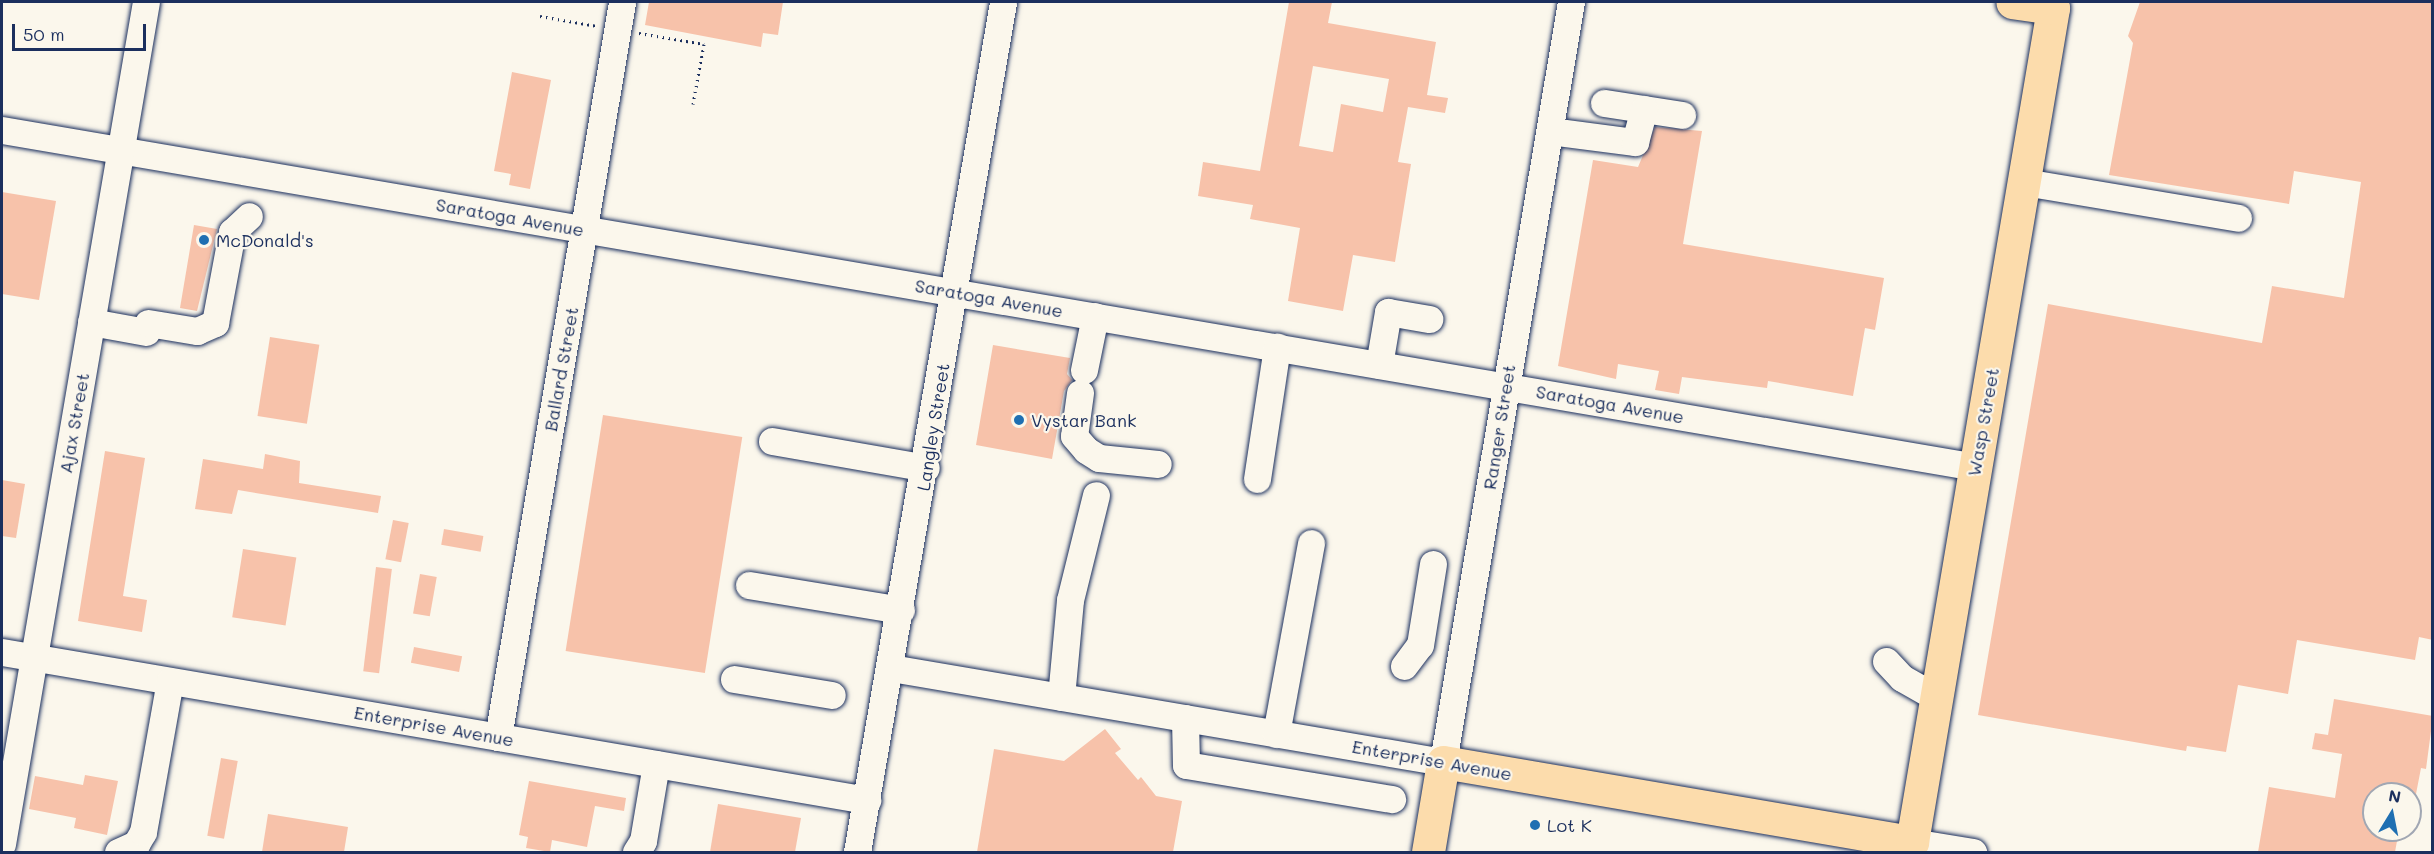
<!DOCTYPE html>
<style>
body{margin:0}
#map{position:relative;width:2434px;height:854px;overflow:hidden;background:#fbf7ec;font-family:Mali,sans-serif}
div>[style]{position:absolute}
.building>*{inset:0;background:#f7c2aa;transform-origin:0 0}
.path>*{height:3px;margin-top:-1.5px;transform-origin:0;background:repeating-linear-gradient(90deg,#1b2f5e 0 1.5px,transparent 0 6px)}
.roads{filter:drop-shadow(0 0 2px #1b2f5e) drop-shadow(0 0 2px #1b2f5e)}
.minor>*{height:27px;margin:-13.5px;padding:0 13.5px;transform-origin:13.5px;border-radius:13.5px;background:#fbf7ec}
.major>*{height:33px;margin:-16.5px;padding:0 16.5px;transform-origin:16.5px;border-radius:16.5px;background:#fcdcac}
.dots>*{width:16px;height:16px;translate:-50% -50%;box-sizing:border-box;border:3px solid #fbf7ec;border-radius:50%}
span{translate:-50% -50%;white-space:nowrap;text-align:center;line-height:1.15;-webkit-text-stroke:4.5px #fbf7ec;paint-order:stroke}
.street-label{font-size:18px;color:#1b2f5e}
.poi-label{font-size:18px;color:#1b2f5e}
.left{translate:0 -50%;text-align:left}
.frame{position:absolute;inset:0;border:3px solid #1b2f5e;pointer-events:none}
.north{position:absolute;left:2362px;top:782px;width:60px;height:60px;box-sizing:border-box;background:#fbf7ec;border:2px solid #a1a7b3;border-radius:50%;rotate:10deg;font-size:16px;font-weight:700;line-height:24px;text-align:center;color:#1b2f5e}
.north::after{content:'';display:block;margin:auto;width:21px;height:27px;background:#1f6fb2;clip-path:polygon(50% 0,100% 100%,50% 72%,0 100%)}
.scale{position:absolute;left:12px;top:24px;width:134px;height:27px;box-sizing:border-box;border:3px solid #1b2f5e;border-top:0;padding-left:8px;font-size:18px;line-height:21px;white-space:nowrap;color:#1b2f5e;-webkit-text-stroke:4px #fbf7ec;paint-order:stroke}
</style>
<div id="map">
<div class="building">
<div style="clip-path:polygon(649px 2px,783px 2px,778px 35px,763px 33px,761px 47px,645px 25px)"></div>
<div style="clip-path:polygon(evenodd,1289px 2px,1332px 2px,1328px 23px,1436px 42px,1427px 95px,1448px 98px,1445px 113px,1408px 107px,1398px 162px,1411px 164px,1395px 262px,1353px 255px,1343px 311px,1288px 301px,1300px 228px,1250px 219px,1253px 205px,1198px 196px,1203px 162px,1260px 171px,1289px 2px,1313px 66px,1389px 79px,1383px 112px,1341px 104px,1333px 152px,1299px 146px,1313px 66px)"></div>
<div style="clip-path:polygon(2140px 2px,2433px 2px,2433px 640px,2419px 637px,2415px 660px,2297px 640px,2288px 694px,2238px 685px,2226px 752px,2187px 746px,2186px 751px,1978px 715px,2048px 304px,2262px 343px,2272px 286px,2344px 298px,2361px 182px,2294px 171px,2289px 204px,2109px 175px,2133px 43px,2128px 36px)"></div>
<div style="clip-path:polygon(512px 72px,551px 80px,530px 189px,509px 185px,511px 174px,494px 171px)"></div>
<div style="clip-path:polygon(1655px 127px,1702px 131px,1683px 244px,1884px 278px,1875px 330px,1865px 328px,1853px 396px,1768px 381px,1767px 388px,1682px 377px,1679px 394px,1655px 390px,1659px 371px,1618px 364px,1616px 379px,1558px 366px,1593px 160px,1638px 167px)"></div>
<div style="clip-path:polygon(2px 192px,56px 201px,39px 300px,2px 294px)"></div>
<div style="clip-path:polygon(194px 225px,217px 229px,197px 311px,180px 308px)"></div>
<div style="left:270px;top:337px;width:50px;height:80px;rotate:9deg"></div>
<div style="clip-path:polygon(993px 345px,1070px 358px,1067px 374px,1072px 380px,1064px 391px,1052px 459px,976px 445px)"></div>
<div style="left:603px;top:415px;width:141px;height:239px;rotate:9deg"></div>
<div style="clip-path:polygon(105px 451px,145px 458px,123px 596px,147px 600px,142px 632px,78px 621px)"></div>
<div style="clip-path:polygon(265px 454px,300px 461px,299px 483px,381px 496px,378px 513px,238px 490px,232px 514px,195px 509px,203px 459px,263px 469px)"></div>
<div style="clip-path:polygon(2px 480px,25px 484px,16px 538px,2px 536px)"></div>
<div style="left:393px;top:520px;width:16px;height:40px;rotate:11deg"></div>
<div style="left:444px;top:529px;width:40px;height:16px;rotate:10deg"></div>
<div style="left:243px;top:549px;width:54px;height:69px;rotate:9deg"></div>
<div style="left:376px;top:567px;width:16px;height:105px;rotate:7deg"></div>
<div style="left:420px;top:574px;width:17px;height:40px;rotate:10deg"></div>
<div style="left:414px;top:647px;width:49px;height:16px;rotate:11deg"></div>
<div style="clip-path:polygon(2334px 699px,2433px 716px,2426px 769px,2421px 768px,2416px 794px,2374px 794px,2374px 830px,2399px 830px,2395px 852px,2258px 852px,2269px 787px,2335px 798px,2342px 754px,2312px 749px,2315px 733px,2328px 735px)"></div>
<div style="clip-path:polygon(1105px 729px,1121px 749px,1115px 753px,1138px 780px,1141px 777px,1156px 796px,1182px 801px,1173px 852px,977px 852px,994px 749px,1064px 761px)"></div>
<div style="left:221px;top:758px;width:17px;height:79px;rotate:10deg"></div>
<div style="clip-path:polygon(85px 775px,118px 781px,107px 835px,74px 828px,76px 818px,29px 809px,35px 776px,83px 785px)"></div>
<div style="clip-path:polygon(529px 781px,626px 798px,624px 811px,595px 806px,587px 847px,552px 840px,550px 852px,526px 848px,528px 837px,519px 835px)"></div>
<div style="clip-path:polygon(718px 804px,801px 818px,795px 852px,710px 852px)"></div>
<div style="clip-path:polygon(268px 814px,348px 827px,344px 852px,262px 852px)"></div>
</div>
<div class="path">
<div style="left:540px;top:16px;width:58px;rotate:10deg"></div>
<div style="left:639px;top:33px;width:66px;rotate:9.6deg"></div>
<div style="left:704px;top:44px;width:61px;rotate:100.4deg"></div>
</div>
<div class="roads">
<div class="minor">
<div style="left:1604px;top:103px;width:79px;rotate:8.7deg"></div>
<div style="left:2px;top:130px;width:2003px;rotate:9.69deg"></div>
<div style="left:1550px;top:131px;width:86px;rotate:7.4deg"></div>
<div style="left:1635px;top:142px;width:34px;rotate:-75deg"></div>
<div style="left:2024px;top:182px;width:217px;rotate:9.5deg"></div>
<div style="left:91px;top:322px;width:56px;rotate:10.3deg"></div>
<div style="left:148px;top:323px;width:50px;rotate:9.3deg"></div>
<div style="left:197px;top:331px;width:20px;rotate:-24deg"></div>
<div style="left:215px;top:323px;width:93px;rotate:-79.4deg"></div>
<div style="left:232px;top:232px;width:23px;rotate:-43deg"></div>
<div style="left:1379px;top:365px;width:54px;rotate:-80.4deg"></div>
<div style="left:1388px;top:312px;width:42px;rotate:9.7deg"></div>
<div style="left:1084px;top:370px;width:55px;rotate:-78.5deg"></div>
<div style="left:1080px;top:393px;width:43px;rotate:97.9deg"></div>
<div style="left:1074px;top:436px;width:18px;rotate:49deg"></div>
<div style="left:1086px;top:450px;width:15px;rotate:32deg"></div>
<div style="left:1099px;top:458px;width:59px;rotate:5.8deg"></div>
<div style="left:772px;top:441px;width:156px;rotate:9.9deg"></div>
<div style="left:1257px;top:479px;width:134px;rotate:-81.4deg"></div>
<div style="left:749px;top:585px;width:154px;rotate:9.3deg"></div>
<div style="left:2px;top:652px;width:878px;rotate:9.71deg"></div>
<div style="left:1886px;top:661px;width:23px;rotate:47deg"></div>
<div style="left:1902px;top:678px;width:40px;rotate:29.7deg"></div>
<div style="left:1404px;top:666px;width:26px;rotate:-53deg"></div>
<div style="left:1420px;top:645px;width:82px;rotate:-80.9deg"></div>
<div style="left:891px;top:668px;width:560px;rotate:9.66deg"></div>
<div style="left:1443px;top:762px;width:771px;rotate:-80.44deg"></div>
<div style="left:734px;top:679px;width:99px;rotate:9.3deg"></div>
<div style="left:1061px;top:697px;width:97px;rotate:-84.7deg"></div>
<div style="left:1070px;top:600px;width:108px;rotate:-76.1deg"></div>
<div style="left:1185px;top:718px;width:47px;rotate:88.8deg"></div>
<div style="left:1186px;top:765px;width:209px;rotate:9.4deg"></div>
<div style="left:1276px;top:734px;width:194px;rotate:-79.6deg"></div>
<div style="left:498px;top:737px;width:745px;rotate:-80.42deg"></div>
<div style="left:2px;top:844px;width:854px;rotate:-80.3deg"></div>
<div style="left:118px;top:852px;width:20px;rotate:-24deg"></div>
<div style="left:136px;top:844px;width:14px;rotate:-60deg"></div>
<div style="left:143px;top:832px;width:153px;rotate:-79.9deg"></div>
<div style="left:636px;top:852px;width:13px;rotate:-58deg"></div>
<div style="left:643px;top:841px;width:78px;rotate:-80.4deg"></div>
<div style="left:857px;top:852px;width:862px;rotate:-80.25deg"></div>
<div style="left:1912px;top:852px;width:10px;rotate:-90deg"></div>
<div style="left:1912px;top:842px;width:62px;rotate:9.3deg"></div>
</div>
<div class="major">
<div style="left:1428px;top:852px;width:91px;rotate:-80.5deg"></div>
<div style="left:1443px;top:762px;width:476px;rotate:9.7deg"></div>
<div style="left:1912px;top:842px;width:846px;rotate:-80.4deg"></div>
<div style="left:2053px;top:8px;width:41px;rotate:-171.7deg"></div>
</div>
</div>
<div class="dots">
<div style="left:204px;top:240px;background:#1f6fb2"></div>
<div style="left:1019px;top:420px;background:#1f6fb2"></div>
<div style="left:1535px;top:825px;background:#1f6fb2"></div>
</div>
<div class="street-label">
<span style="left:510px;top:217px;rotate:10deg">Saratoga Avenue</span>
<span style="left:989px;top:298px;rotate:10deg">Saratoga Avenue</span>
<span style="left:561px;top:369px;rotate:-80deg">Ballard Street</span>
<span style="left:1610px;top:404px;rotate:10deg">Saratoga Avenue</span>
<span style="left:1983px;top:422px;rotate:-80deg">Wasp Street</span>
<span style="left:74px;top:423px;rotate:-80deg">Ajax Street</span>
<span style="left:933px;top:427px;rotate:-81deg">Langley Street</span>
<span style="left:1499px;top:427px;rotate:-81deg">Ranger Street</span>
<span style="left:434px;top:726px;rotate:10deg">Enterprise Avenue</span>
<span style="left:1432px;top:760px;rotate:10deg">Enterprise Avenue</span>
</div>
<div class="poi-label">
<span class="left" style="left:216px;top:240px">McDonald's</span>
<span class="left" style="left:1031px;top:420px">Vystar Bank</span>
<span class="left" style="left:1547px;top:825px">Lot K</span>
</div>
<div class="frame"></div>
<div class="north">N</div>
<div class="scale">50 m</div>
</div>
